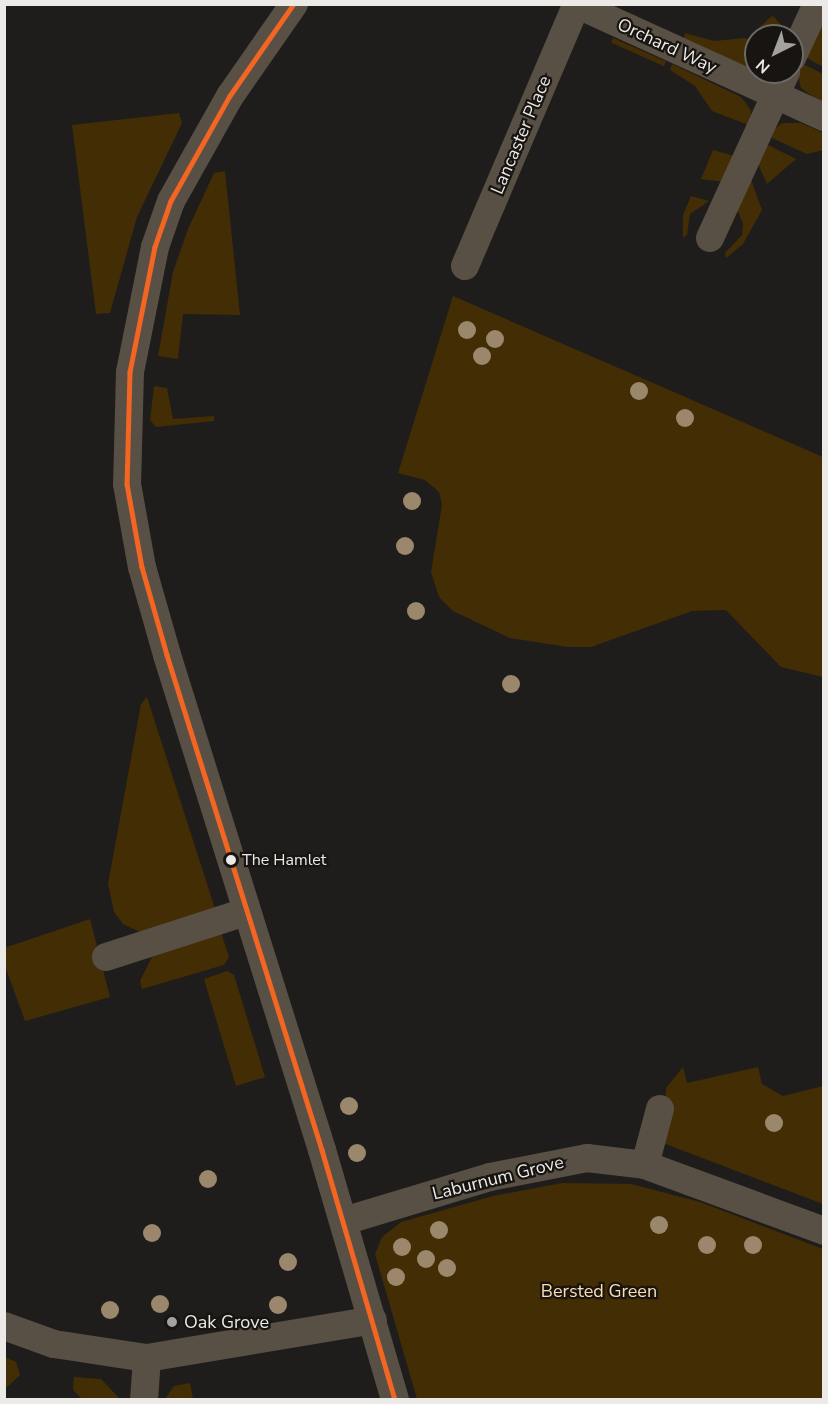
<!DOCTYPE html>
<style>
body{margin:0}
#map{position:relative;width:828px;height:1404px;overflow:hidden;background:#1f1d1b;font-family:"Nunito Sans",sans-serif}
div>[style]{position:absolute}
.green>*{inset:0;background:#432d04;transform-origin:0 0}
.minor>*{height:28px;margin:-14px;padding:0 14px;transform-origin:14px;border-radius:14px;background:#585044}
.bus-1>*{height:4.5px;margin:-2.25px;padding:0 2.25px;transform-origin:2.25px;border-radius:2.25px;background:#f26522}
.trees>*{width:18px;height:18px;margin:-9px;border-radius:50%;background:#9a876c}
.dots>*{width:16px;height:16px;translate:-50% -50%;box-sizing:border-box;border:3px solid #171411;border-radius:50%}
span{translate:-50% -50%;white-space:nowrap;text-align:center;line-height:1.15;-webkit-text-stroke:4.5px #171411;paint-order:stroke}
.bus-label{font-size:16px;color:#ebeae7}
.left{translate:0 -50%;text-align:left}
.street-label{font-size:18px;color:#ebeae7}
.park-label{font-size:18px;color:#fedeaf}
.poi-label{font-size:18px;color:#ebeae7}
.frame{position:absolute;inset:0;border:6px solid #ebeae7;pointer-events:none}
.north{position:absolute;left:744px;top:24px;width:60px;height:60px;box-sizing:border-box;background:#171411;border:2px solid #6c6a67;border-radius:50%;rotate:222deg;font-size:16px;font-weight:700;line-height:24px;text-align:center;color:#ebeae7}
.north::after{content:'';display:block;margin:auto;width:21px;height:27px;background:#a4a2a0;clip-path:polygon(50% 0,100% 100%,50% 72%,0 100%)}
</style>
<div id="map">
<div class="green">
<div style="clip-path:polygon(772px 16px,774px 17px,791px 36px,752px 34px)"></div>
<div style="clip-path:polygon(823px 17px,823px 67px,807px 58px)"></div>
<div style="clip-path:polygon(685px 33px,714px 41px,745px 38px,756px 43px,756px 71px,684px 38px)"></div>
<div style="left:613px;top:38px;width:58px;height:5px;rotate:24deg"></div>
<div style="clip-path:polygon(672px 64px,741px 97px,751px 110px,751px 126px,712px 111px,695px 86px,670px 70px)"></div>
<div style="clip-path:polygon(803px 64px,823px 74px,823px 104px,801px 88px,797px 73px)"></div>
<div style="clip-path:polygon(179px 113px,182px 123px,137px 217px,110px 313px,96px 314px,72px 125px)"></div>
<div style="clip-path:polygon(782px 123px,801px 123px,823px 133px,823px 150px,807px 154px,772px 138px,769px 134px)"></div>
<div style="clip-path:polygon(768px 145px,796px 159px,767px 184px,756px 159px,763px 146px)"></div>
<div style="clip-path:polygon(713px 150px,738px 157px,725px 182px,701px 179px)"></div>
<div style="clip-path:polygon(225px 171px,240px 315px,183px 314px,178px 359px,158px 356px,173px 272px,188px 229px,214px 173px)"></div>
<div style="clip-path:polygon(749px 174px,762px 210px,743px 244px,726px 258px,725px 253px,742px 235px,743px 224px,737px 209px)"></div>
<div style="clip-path:polygon(691px 196px,709px 201px,690px 214px,687px 235px,683px 238px,683px 215px)"></div>
<div style="clip-path:polygon(453px 296px,823px 457px,823px 677px,781px 667px,726px 610px,692px 611px,591px 647px,568px 647px,510px 638px,453px 611px,439px 597px,431px 572px,442px 505px,439px 492px,425px 480px,398px 473px)"></div>
<div style="clip-path:polygon(154px 386px,167px 388px,173px 419px,214px 416px,214px 421px,156px 427px,150px 420px)"></div>
<div style="clip-path:polygon(147px 697px,217px 915px,140px 932px,123px 924px,114px 912px,108px 884px,141px 704px)"></div>
<div style="clip-path:polygon(90px 919px,110px 997px,25px 1021px,5px 966px,4px 948px)"></div>
<div style="clip-path:polygon(221px 932px,229px 957px,224px 965px,142px 989px,140px 981px,152px 957px,163px 950px)"></div>
<div style="clip-path:polygon(227px 971px,234px 975px,265px 1077px,236px 1086px,204px 979px)"></div>
<div style="clip-path:polygon(683px 1067px,687px 1083px,758px 1067px,762px 1084px,783px 1096px,823px 1086px,823px 1204px,663px 1143px,666px 1088px)"></div>
<div style="clip-path:polygon(562px 1183px,631px 1184px,700px 1202px,823px 1249px,823px 1399px,417px 1399px,375px 1254px,382px 1237px,401px 1222px,493px 1196px)"></div>
<div style="clip-path:polygon(5px 1357px,16px 1362px,20px 1375px,5px 1389px)"></div>
<div style="clip-path:polygon(74px 1377px,101px 1379px,120px 1399px,82px 1399px,73px 1390px)"></div>
<div style="clip-path:polygon(190px 1383px,193px 1399px,165px 1399px,174px 1386px)"></div>
</div>
<div class="minor">
<div style="left:294px;top:4px;width:112px;rotate:124.8deg"></div>
<div style="left:230px;top:96px;width:120px;rotate:119.3deg"></div>
<div style="left:171px;top:201px;width:49px;rotate:109.2deg"></div>
<div style="left:155px;top:247px;width:127px;rotate:101.3deg"></div>
<div style="left:130px;top:372px;width:112px;rotate:91.5deg"></div>
<div style="left:127px;top:484px;width:84px;rotate:79.8deg"></div>
<div style="left:142px;top:567px;width:91px;rotate:74.1deg"></div>
<div style="left:167px;top:655px;width:519px;rotate:72.61deg"></div>
<div style="left:322px;top:1150px;width:260px;rotate:73.7deg"></div>
<div style="left:576px;top:4px;width:273px;rotate:24.5deg"></div>
<div style="left:792px;top:58px;width:60px;rotate:-65.2deg"></div>
<div style="left:710px;top:238px;width:183px;rotate:-65.4deg"></div>
<div style="left:465px;top:266px;width:285px;rotate:-66.9deg"></div>
<div style="left:106px;top:957px;width:146px;rotate:-17.9deg"></div>
<div style="left:645px;top:1165px;width:58px;rotate:-75deg"></div>
<div style="left:344px;top:1221px;width:152px;rotate:-16.8deg"></div>
<div style="left:490px;top:1177px;width:99px;rotate:-11.1deg"></div>
<div style="left:587px;top:1158px;width:58px;rotate:6.9deg"></div>
<div style="left:645px;top:1165px;width:191px;rotate:20.2deg"></div>
<div style="left:4px;top:1326px;width:53px;rotate:19.8deg"></div>
<div style="left:54px;top:1344px;width:94px;rotate:8.6deg"></div>
<div style="left:147px;top:1358px;width:229px;rotate:-9.5deg"></div>
<div style="left:144px;top:1400px;width:42px;rotate:-85.9deg"></div>
</div>
<div class="bus-1">
<div style="left:294px;top:4px;width:112px;rotate:124.8deg"></div>
<div style="left:230px;top:96px;width:120px;rotate:119.3deg"></div>
<div style="left:171px;top:201px;width:49px;rotate:109.2deg"></div>
<div style="left:155px;top:247px;width:127px;rotate:101.3deg"></div>
<div style="left:130px;top:372px;width:112px;rotate:91.5deg"></div>
<div style="left:127px;top:484px;width:84px;rotate:79.8deg"></div>
<div style="left:142px;top:567px;width:91px;rotate:74.1deg"></div>
<div style="left:167px;top:655px;width:519px;rotate:72.61deg"></div>
<div style="left:322px;top:1150px;width:260px;rotate:73.7deg"></div>
</div>
<div class="trees">
<div style="left:467px;top:330px"></div>
<div style="left:495px;top:339px"></div>
<div style="left:482px;top:356px"></div>
<div style="left:639px;top:391px"></div>
<div style="left:685px;top:418px"></div>
<div style="left:412px;top:501px"></div>
<div style="left:405px;top:546px"></div>
<div style="left:416px;top:611px"></div>
<div style="left:511px;top:684px"></div>
<div style="left:349px;top:1106px"></div>
<div style="left:774px;top:1123px"></div>
<div style="left:357px;top:1153px"></div>
<div style="left:208px;top:1179px"></div>
<div style="left:659px;top:1225px"></div>
<div style="left:439px;top:1230px"></div>
<div style="left:152px;top:1233px"></div>
<div style="left:707px;top:1245px"></div>
<div style="left:753px;top:1245px"></div>
<div style="left:402px;top:1247px"></div>
<div style="left:426px;top:1259px"></div>
<div style="left:288px;top:1262px"></div>
<div style="left:447px;top:1268px"></div>
<div style="left:396px;top:1277px"></div>
<div style="left:160px;top:1304px"></div>
<div style="left:278px;top:1305px"></div>
<div style="left:110px;top:1310px"></div>
</div>
<div class="dots">
<div style="left:231px;top:860px;background:#ebeae7"></div>
<div style="left:172px;top:1322px;background:#a4a2a0"></div>
</div>
<div class="bus-label">
<span class="left" style="left:242px;top:860px">The Hamlet</span>
</div>
<div class="street-label">
<span style="left:667px;top:46px;rotate:25deg">Orchard Way</span>
<span style="left:521px;top:135px;rotate:-67deg">Lancaster Place</span>
<span style="left:498px;top:1178px;rotate:-14deg">Laburnum Grove</span>
</div>
<div class="park-label">
<span style="left:599px;top:1291px">Bersted Green</span>
</div>
<div class="poi-label">
<span class="left" style="left:184px;top:1322px">Oak Grove</span>
</div>
<div class="frame"></div>
<div class="north">N</div>
</div>
